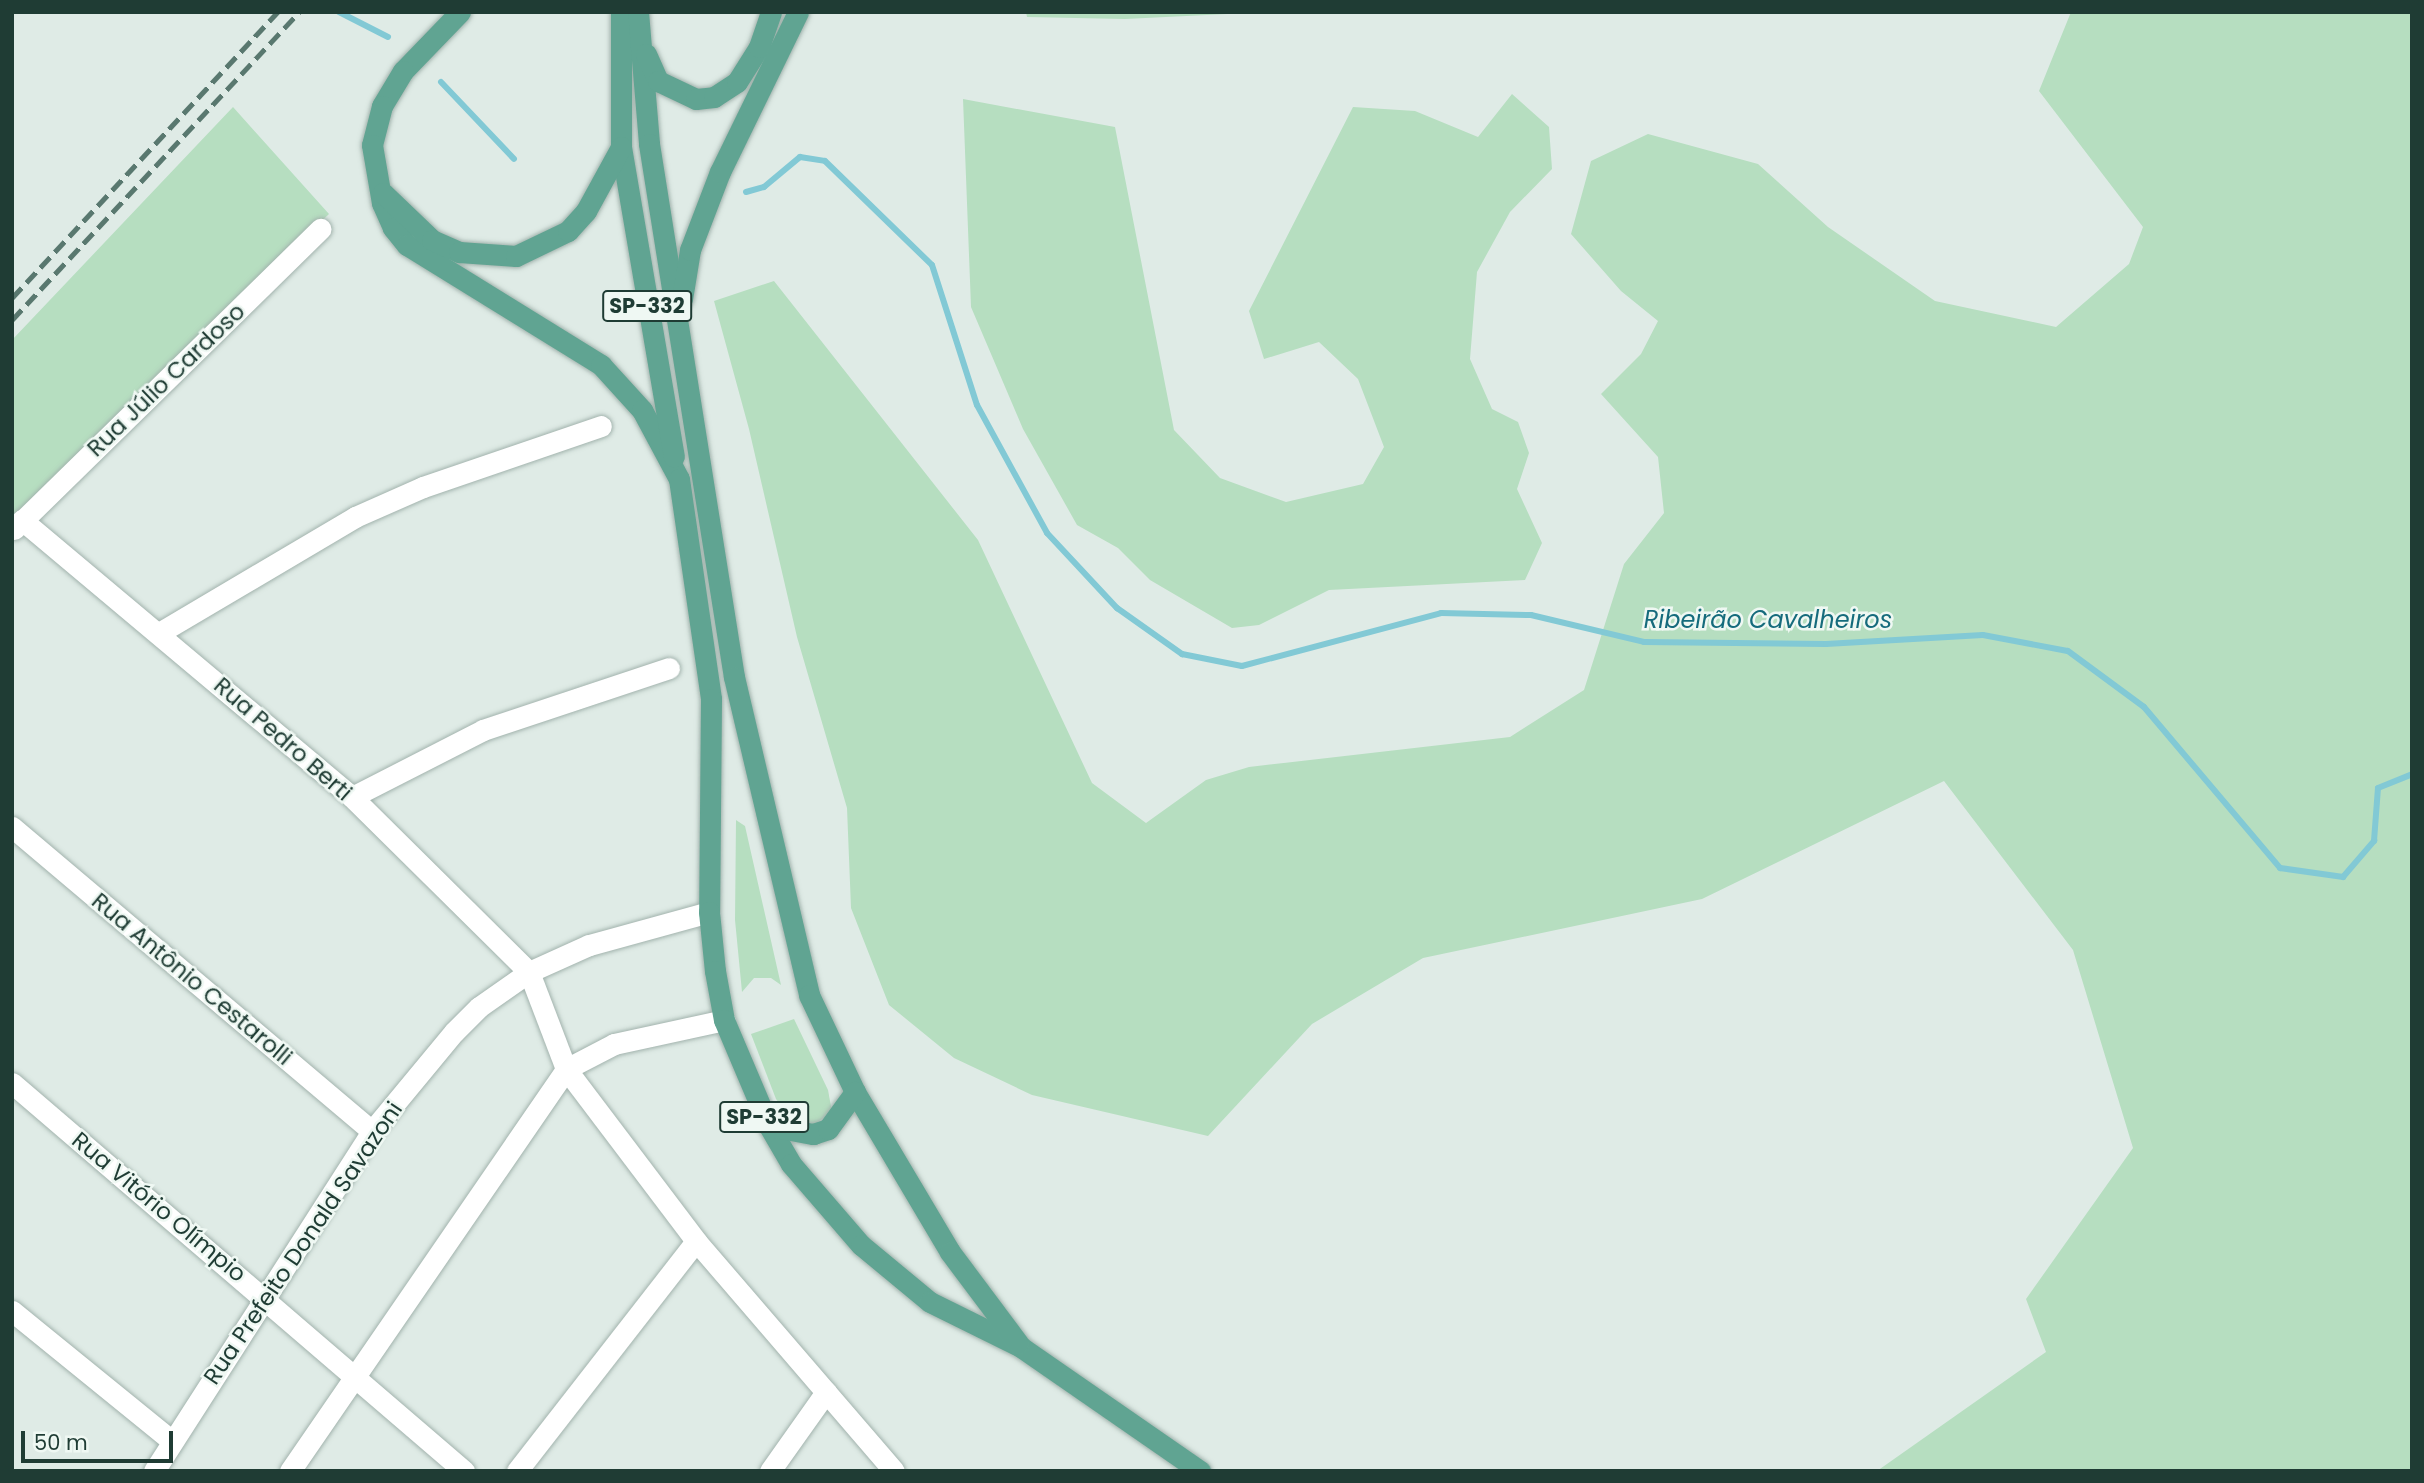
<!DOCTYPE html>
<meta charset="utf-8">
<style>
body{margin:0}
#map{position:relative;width:2424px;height:1483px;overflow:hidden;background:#dfebe6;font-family:Poppins,sans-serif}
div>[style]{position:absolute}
.green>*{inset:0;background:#b6dec0}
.stream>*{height:6px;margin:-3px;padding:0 3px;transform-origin:3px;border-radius:3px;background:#82c9d5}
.roads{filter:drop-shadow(0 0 2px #a2b3ad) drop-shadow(0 0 2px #a2b3ad)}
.minor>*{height:21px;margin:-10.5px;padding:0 10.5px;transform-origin:10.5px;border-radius:10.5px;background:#fff}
.major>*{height:21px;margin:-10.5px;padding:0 10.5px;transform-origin:10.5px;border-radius:10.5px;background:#60a492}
.rail>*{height:5px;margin-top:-2.5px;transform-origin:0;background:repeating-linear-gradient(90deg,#59786f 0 14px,transparent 0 21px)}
span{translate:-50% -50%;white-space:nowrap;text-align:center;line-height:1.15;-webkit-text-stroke:5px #eff8f3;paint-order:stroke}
.shield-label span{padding:2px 5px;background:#eff8f3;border:2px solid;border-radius:5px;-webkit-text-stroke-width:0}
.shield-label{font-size:21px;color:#1f3c34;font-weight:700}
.street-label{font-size:23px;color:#1f3c34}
.water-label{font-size:24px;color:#156b7c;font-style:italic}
.frame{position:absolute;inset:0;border:14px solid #1f3c34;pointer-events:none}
.scale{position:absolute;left:21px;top:1431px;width:152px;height:32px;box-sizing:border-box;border:4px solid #1f3c34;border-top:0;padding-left:9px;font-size:21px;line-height:24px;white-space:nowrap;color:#1f3c34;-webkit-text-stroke:5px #eff8f3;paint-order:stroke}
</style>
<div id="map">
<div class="green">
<div style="clip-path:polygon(1026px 12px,1268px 12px,1125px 19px,1027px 17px)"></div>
<div style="clip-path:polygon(2071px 12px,2412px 12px,2412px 1471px,1877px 1471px,2046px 1352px,2026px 1299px,2133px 1148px,2073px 950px,1944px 781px,1702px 899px,1423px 958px,1312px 1024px,1208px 1136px,1032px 1095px,954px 1058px,889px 1005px,851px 908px,847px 808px,797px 637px,749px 429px,714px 301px,774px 281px,978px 540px,1092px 783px,1146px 823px,1206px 780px,1249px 767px,1510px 737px,1584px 690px,1624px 564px,1664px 513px,1658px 457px,1601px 394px,1641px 354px,1658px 321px,1621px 291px,1571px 234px,1591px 161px,1648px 134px,1758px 164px,1828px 227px,1935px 301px,2056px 327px,2129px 264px,2143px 227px,2039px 91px)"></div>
<div style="clip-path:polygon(1512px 94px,1549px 127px,1552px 169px,1510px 212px,1477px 272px,1470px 359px,1492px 409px,1518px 422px,1529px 453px,1517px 489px,1542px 543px,1525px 580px,1329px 590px,1259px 625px,1232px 628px,1150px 580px,1118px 548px,1077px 525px,1023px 429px,971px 307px,963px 99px,1115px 127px,1174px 430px,1220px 478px,1286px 502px,1363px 484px,1384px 447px,1358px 379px,1319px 342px,1264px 359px,1249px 311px,1353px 107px,1415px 111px,1478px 137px)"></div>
<div style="clip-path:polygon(233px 107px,329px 214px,117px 414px,12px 527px,12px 340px)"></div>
<div style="clip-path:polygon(736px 820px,745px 826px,781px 985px,771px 978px,754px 978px,742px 992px,735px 920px)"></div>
<div style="clip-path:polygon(794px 1019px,828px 1090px,832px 1112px,812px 1126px,797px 1126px,776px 1099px,751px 1034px)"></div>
</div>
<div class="stream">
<div style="left:339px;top:12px;width:55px;rotate:27deg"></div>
<div style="left:441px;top:82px;width:106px;rotate:46.5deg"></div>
<div style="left:746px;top:192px;width:19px;rotate:-16deg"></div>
<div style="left:764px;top:187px;width:47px;rotate:-39.8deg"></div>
<div style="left:800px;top:157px;width:25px;rotate:9deg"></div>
<div style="left:825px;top:161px;width:149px;rotate:44.2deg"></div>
<div style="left:932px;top:265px;width:147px;rotate:72.2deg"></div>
<div style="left:977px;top:405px;width:146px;rotate:61.3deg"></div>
<div style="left:1047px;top:533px;width:103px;rotate:47deg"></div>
<div style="left:1117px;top:608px;width:80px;rotate:35.3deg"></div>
<div style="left:1182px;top:654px;width:61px;rotate:11.3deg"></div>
<div style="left:1242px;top:666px;width:206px;rotate:-14.9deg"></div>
<div style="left:1441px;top:613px;width:90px;rotate:1.3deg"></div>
<div style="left:1531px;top:615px;width:116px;rotate:13.4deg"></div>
<div style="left:1644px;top:642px;width:182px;rotate:0.6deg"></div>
<div style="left:1826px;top:644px;width:157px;rotate:-3.3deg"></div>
<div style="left:1983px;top:635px;width:86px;rotate:10.7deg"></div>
<div style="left:2068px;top:651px;width:94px;rotate:36.4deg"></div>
<div style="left:2144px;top:707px;width:211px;rotate:49.8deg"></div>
<div style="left:2280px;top:868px;width:64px;rotate:8.1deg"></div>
<div style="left:2343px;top:877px;width:48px;rotate:-49.3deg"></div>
<div style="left:2374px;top:841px;width:53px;rotate:-85.7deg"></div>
<div style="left:2378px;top:788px;width:37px;rotate:-22deg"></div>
</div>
<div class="roads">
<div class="minor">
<div style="left:22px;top:520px;width:431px;rotate:40deg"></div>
<div style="left:352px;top:797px;width:249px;rotate:44.7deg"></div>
<div style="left:529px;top:972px;width:104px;rotate:69.1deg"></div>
<div style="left:566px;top:1069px;width:216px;rotate:52.9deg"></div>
<div style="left:696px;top:1241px;width:303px;rotate:49.3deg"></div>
<div style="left:14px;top:529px;width:429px;rotate:-44.4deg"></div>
<div style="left:159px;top:633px;width:228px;rotate:-30.6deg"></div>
<div style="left:355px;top:517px;width:74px;rotate:-23.8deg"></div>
<div style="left:423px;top:487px;width:188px;rotate:-18.9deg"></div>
<div style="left:352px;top:797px;width:147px;rotate:-27.1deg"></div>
<div style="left:483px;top:730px;width:196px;rotate:-18.4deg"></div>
<div style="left:12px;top:827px;width:471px;rotate:40.2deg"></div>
<div style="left:12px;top:1083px;width:596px;rotate:40.64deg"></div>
<div style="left:12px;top:1311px;width:206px;rotate:39.1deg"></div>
<div style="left:154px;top:1471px;width:404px;rotate:-57.3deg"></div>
<div style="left:372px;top:1131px;width:129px;rotate:-50.4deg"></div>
<div style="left:454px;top:1032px;width:35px;rotate:-45deg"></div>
<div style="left:479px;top:1007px;width:61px;rotate:-35deg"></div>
<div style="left:529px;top:972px;width:66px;rotate:-24.2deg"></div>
<div style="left:589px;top:945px;width:124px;rotate:-15.4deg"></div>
<div style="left:290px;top:1471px;width:488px;rotate:-55.5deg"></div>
<div style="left:566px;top:1069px;width:54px;rotate:-27.5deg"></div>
<div style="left:614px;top:1044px;width:113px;rotate:-12.3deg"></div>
<div style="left:517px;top:1471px;width:291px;rotate:-52.1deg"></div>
<div style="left:770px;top:1471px;width:97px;rotate:-54.7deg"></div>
</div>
<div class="major">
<div style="left:460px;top:12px;width:82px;rotate:134deg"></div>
<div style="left:403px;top:71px;width:41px;rotate:121deg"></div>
<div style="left:382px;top:106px;width:40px;rotate:104.4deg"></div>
<div style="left:372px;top:145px;width:59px;rotate:80.2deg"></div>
<div style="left:382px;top:203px;width:27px;rotate:66deg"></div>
<div style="left:393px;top:228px;width:22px;rotate:51deg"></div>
<div style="left:407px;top:245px;width:228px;rotate:31.7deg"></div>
<div style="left:601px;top:365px;width:61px;rotate:47.7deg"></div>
<div style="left:642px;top:410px;width:78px;rotate:61.8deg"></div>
<div style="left:679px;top:479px;width:222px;rotate:81.7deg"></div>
<div style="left:711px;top:699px;width:213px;rotate:90.5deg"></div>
<div style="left:709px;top:912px;width:59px;rotate:84.2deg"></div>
<div style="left:715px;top:971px;width:50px;rotate:79.6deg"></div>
<div style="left:724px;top:1020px;width:115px;rotate:67deg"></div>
<div style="left:769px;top:1126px;width:44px;rotate:59.9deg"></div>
<div style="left:791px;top:1164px;width:107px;rotate:49.2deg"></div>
<div style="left:861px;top:1245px;width:89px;rotate:39.6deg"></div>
<div style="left:930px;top:1302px;width:102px;rotate:26.3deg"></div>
<div style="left:1021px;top:1347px;width:218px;rotate:34.7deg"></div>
<div style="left:621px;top:12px;width:135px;rotate:90deg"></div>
<div style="left:621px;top:147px;width:314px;rotate:80.3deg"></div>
<div style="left:638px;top:12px;width:132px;rotate:85.2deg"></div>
<div style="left:649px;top:144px;width:540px;rotate:80.94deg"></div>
<div style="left:734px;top:677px;width:327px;rotate:76.7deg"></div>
<div style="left:809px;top:995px;width:107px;rotate:64.6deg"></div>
<div style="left:855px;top:1092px;width:186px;rotate:59.3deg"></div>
<div style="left:950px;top:1252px;width:114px;rotate:53.2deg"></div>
<div style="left:646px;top:54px;width:30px;rotate:66deg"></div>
<div style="left:658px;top:81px;width:42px;rotate:25.3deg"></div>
<div style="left:696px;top:99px;width:18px;rotate:-6deg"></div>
<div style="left:714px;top:97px;width:27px;rotate:-33deg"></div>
<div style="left:737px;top:82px;width:41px;rotate:-57.8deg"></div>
<div style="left:759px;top:47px;width:37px;rotate:-71deg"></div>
<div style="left:383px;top:193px;width:68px;rotate:43.8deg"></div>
<div style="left:432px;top:240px;width:30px;rotate:24deg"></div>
<div style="left:459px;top:252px;width:57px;rotate:4deg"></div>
<div style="left:516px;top:256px;width:58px;rotate:-25.7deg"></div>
<div style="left:568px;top:231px;width:27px;rotate:-48deg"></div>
<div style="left:586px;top:211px;width:73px;rotate:-61.3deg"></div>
<div style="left:682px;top:299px;width:50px;rotate:-80.7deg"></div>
<div style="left:690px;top:250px;width:84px;rotate:-69deg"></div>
<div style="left:720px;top:172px;width:178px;rotate:-64deg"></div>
<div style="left:769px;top:1126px;width:45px;rotate:10.3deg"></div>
<div style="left:813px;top:1134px;width:16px;rotate:-18deg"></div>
<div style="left:828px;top:1129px;width:46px;rotate:-53.9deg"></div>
</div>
</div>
<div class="rail">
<div style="left:12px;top:298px;width:391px;rotate:-47.1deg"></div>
<div style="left:12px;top:320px;width:421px;rotate:-47deg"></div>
</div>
<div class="shield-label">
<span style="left:647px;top:306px">SP-332</span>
<span style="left:764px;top:1117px">SP-332</span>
</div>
<div class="street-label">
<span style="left:166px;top:380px;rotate:-44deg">Rua Júlio Cardoso</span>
<span style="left:283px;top:739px;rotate:41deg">Rua Pedro Berti</span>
<span style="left:192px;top:979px;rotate:40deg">Rua Antônio Cestarolli</span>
<span style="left:159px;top:1207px;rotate:40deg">Rua Vitório Olímpio</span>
<span style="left:303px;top:1243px;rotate:-56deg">Rua Prefeito Donald Savazoni</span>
</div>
<div class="water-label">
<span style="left:1768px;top:620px">Ribeirão Cavalheiros</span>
</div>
<div class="frame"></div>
<div class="scale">50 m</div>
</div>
